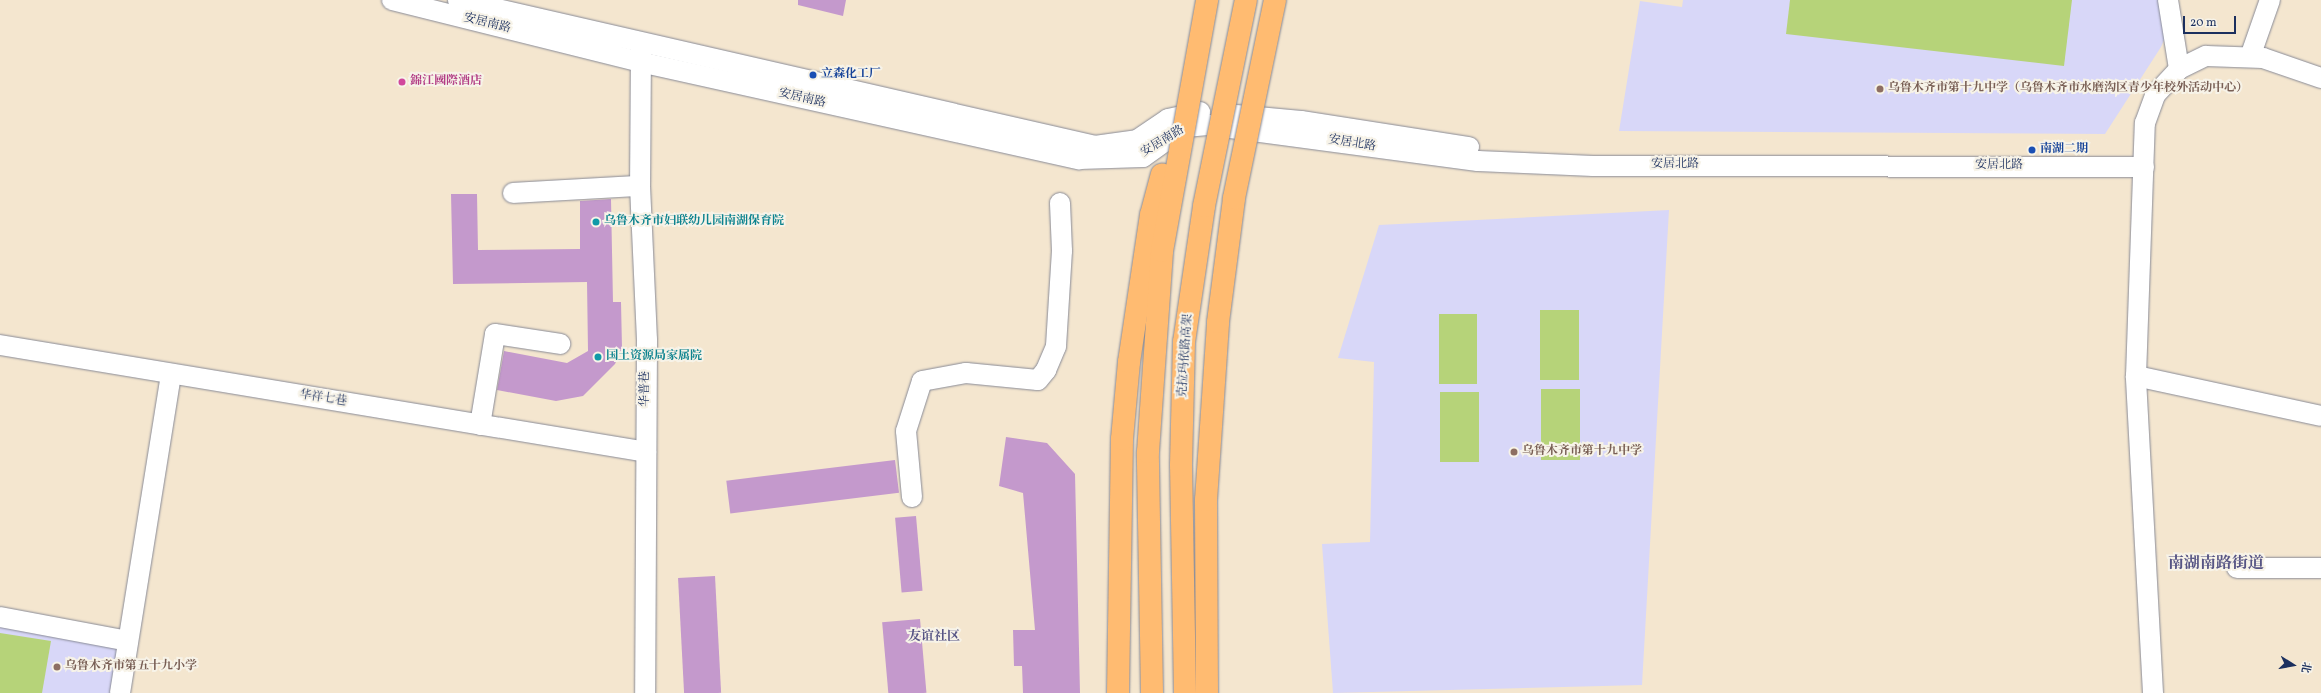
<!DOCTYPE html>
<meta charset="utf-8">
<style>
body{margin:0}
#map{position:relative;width:2321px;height:693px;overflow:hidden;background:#f4e6cf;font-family:Vollkorn,"Noto Serif SC",serif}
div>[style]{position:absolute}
.built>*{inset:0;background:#d8d7f8}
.green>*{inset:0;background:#b6d379;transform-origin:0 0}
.building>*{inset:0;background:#c499cc;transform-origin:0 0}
.roads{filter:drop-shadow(0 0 1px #888a96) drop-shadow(0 0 1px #888a96)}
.minor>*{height:20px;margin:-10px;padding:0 10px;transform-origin:10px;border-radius:10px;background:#fff}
.bridges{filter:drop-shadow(0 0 1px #888a96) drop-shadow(0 0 1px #888a96)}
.highway-bridge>*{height:22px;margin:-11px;padding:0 11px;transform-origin:11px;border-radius:11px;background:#ffbb71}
.dots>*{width:11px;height:11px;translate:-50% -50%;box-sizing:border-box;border:2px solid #f7f3e8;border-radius:50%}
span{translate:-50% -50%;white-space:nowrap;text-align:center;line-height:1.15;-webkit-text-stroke:4px #f7f3e8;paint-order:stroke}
.street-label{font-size:12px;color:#1b2f5e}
.transit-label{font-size:12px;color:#164399;font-weight:700}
.left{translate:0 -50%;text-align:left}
.hotel-label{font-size:12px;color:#b23c85;font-weight:700}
.education-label{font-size:12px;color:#785e54;font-weight:700}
.culture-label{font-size:12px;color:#0d838f;font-weight:700}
.neighbourhood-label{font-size:13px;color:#565484;font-weight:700}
.district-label{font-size:16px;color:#565484;font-weight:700}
.north{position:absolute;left:2273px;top:645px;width:40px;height:40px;-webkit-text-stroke:3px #f7f3e8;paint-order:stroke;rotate:101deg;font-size:11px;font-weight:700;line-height:16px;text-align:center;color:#1b2f5e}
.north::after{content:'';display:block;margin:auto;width:14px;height:18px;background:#1b2f5e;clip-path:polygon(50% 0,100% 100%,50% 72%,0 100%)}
.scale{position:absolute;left:2183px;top:16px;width:53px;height:18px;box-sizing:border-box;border:2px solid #1b2f5e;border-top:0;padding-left:5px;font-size:12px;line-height:14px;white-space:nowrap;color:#1b2f5e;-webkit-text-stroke:3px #f7f3e8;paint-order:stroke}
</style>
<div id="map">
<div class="built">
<div style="clip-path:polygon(1683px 0,2170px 0,2168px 31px,2161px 47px,2105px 134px,1619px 131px,1640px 1px,1682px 7px)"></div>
<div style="clip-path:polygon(1669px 210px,1642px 685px,1333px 693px,1322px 544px,1370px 542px,1374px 362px,1338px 358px,1379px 225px)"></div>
<div style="clip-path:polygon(0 624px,118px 642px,110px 693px,0 693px)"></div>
</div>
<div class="green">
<div style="clip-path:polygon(1790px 0,2072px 0,2064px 66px,1786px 34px)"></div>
<div style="left:1579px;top:310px;width:70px;height:39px;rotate:90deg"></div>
<div style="left:1439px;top:314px;width:38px;height:70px"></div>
<div style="left:1541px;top:389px;width:39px;height:71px"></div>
<div style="left:1440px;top:392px;width:39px;height:70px"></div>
<div style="clip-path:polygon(0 633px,51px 641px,42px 693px,0 693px)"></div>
</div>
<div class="building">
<div style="clip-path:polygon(798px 0,846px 0,843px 16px,798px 5px)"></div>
<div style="clip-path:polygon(451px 194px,477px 194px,478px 250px,580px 249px,580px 201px,611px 199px,613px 302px,621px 302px,622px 348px,615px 364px,583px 396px,556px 401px,497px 390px,504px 351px,567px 363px,588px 351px,587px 282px,453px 284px)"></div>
<div style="clip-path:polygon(1006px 437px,1047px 443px,1075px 474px,1080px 693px,1023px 693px,1022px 666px,1014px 666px,1013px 630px,1035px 630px,1023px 493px,999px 486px)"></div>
<div style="left:895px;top:460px;width:33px;height:170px;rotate:83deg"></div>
<div style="left:916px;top:516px;width:75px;height:21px;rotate:85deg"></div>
<div style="left:715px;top:576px;width:117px;height:37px;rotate:87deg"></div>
<div style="left:920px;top:619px;width:74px;height:38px;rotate:85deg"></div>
</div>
<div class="roads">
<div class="minor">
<div style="left:392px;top:0;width:256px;rotate:14deg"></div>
<div style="left:640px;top:62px;width:450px;rotate:12.5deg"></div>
<div style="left:1079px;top:159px;width:64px;rotate:-1.8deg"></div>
<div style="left:1143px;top:157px;width:52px;rotate:-35.5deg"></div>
<div style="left:1185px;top:127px;width:23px;rotate:-5deg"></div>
<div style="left:1208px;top:125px;width:272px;rotate:7.6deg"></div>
<div style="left:1478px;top:161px;width:115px;rotate:2.5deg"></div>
<div style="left:1593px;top:166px;width:551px;rotate:0.1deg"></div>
<div style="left:458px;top:0;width:654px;rotate:12.91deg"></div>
<div style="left:1095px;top:146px;width:42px;rotate:-8.1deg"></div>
<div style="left:1137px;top:140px;width:37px;rotate:-34deg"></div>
<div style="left:1168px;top:119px;width:33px;rotate:-12deg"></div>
<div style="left:2168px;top:0;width:70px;rotate:80.9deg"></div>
<div style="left:641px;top:49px;width:137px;rotate:90.4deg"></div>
<div style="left:640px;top:186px;width:154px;rotate:87.4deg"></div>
<div style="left:647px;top:340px;width:353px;rotate:90.3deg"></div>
<div style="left:2250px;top:57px;width:60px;rotate:-70.7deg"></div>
<div style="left:1236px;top:115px;width:65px;rotate:5.3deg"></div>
<div style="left:1301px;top:121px;width:170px;rotate:8.8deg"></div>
<div style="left:513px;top:193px;width:127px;rotate:-3.2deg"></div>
<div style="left:0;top:345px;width:655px;rotate:9.4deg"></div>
<div style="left:2136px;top:376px;width:189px;rotate:12.2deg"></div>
<div style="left:480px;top:425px;width:92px;rotate:-80.6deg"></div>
<div style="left:495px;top:334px;width:66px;rotate:8.7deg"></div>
<div style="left:912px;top:497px;width:66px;rotate:-95.2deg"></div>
<div style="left:906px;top:431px;width:52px;rotate:-72.3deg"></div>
<div style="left:922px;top:381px;width:45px;rotate:-10.3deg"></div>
<div style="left:966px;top:373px;width:72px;rotate:5.6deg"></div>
<div style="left:1038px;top:380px;width:13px;rotate:-51deg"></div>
<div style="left:1046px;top:370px;width:26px;rotate:-67deg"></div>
<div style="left:1056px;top:346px;width:95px;rotate:-86.4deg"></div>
<div style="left:1062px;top:251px;width:48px;rotate:-92.4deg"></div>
<div style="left:2237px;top:568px;width:84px"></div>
<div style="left:0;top:617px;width:130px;rotate:10.6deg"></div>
<div style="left:120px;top:693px;width:323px;rotate:-80.9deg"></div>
<div style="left:2153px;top:693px;width:317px;rotate:-93.1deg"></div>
<div style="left:2136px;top:376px;width:253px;rotate:-88deg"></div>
<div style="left:2145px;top:123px;width:30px;rotate:-70deg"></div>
<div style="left:2155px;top:95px;width:35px;rotate:-47deg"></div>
<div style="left:2179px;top:69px;width:30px;rotate:-26deg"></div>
<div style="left:2206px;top:56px;width:57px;rotate:2deg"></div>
<div style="left:2263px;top:58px;width:61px;rotate:19deg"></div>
</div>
</div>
<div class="bridges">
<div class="highway-bridge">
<div style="left:1118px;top:693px;width:254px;rotate:-89.1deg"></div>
<div style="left:1122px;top:439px;width:77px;rotate:-84.8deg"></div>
<div style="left:1129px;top:362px;width:149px;rotate:-81.5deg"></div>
<div style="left:1151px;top:215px;width:42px;rotate:-75deg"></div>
<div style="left:1152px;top:693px;width:241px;rotate:-91deg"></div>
<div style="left:1148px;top:452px;width:201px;rotate:-86deg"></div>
<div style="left:1162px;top:251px;width:255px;rotate:-79.8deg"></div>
<div style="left:1185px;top:693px;width:228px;rotate:-91deg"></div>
<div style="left:1181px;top:465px;width:123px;rotate:-88.6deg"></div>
<div style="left:1184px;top:342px;width:137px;rotate:-81.6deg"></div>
<div style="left:1204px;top:206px;width:210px;rotate:-78.5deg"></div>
<div style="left:1207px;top:693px;width:193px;rotate:-90.3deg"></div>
<div style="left:1206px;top:500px;width:178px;rotate:-86.1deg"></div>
<div style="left:1218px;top:322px;width:125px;rotate:-82.6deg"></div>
<div style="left:1234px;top:198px;width:202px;rotate:-78.3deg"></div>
</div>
</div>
<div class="dots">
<div style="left:813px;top:75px;background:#1a4fb4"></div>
<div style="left:402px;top:82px;background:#d1479c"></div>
<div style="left:1880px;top:89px;background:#8d6e63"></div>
<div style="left:2032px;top:150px;background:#1a4fb4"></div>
<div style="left:596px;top:222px;background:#0f9aa8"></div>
<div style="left:598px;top:357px;background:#0f9aa8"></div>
<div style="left:1514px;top:452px;background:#8d6e63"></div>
<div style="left:57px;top:667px;background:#8d6e63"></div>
</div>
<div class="street-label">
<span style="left:487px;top:24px;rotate:14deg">安居南路</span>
<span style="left:802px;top:99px;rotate:13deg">安居南路</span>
<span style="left:1163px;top:142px;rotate:-31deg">安居南路</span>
<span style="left:1352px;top:144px;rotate:9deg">安居北路</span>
<span style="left:1675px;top:165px">安居北路</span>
<span style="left:1999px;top:166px">安居北路</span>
<span style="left:1186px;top:356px;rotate:-86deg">克拉玛依路高架</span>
<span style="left:646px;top:389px;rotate:-90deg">华普巷</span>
<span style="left:323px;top:399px;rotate:9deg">华祥七巷</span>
</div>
<div class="transit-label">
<span class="left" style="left:821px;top:75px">立森化工厂</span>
<span class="left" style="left:2040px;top:150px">南湖二期</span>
</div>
<div class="hotel-label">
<span class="left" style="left:410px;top:82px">錦江國際酒店</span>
</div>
<div class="education-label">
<span class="left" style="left:1888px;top:89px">乌鲁木齐市第十九中学（乌鲁木齐市水磨沟区青少年校外活动中心）</span>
<span class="left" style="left:1522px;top:452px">乌鲁木齐市第十九中学</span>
<span class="left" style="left:65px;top:667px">乌鲁木齐市第五十九小学</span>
</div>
<div class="culture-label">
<span class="left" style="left:604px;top:222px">乌鲁木齐市妇联幼儿园南湖保育院</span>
<span class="left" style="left:606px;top:357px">国土资源局家属院</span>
</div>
<div class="neighbourhood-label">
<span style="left:934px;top:637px">友谊社区</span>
</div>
<div class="district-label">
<span style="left:2216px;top:564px">南湖南路街道</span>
</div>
<div class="north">北</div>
<div class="scale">20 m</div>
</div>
